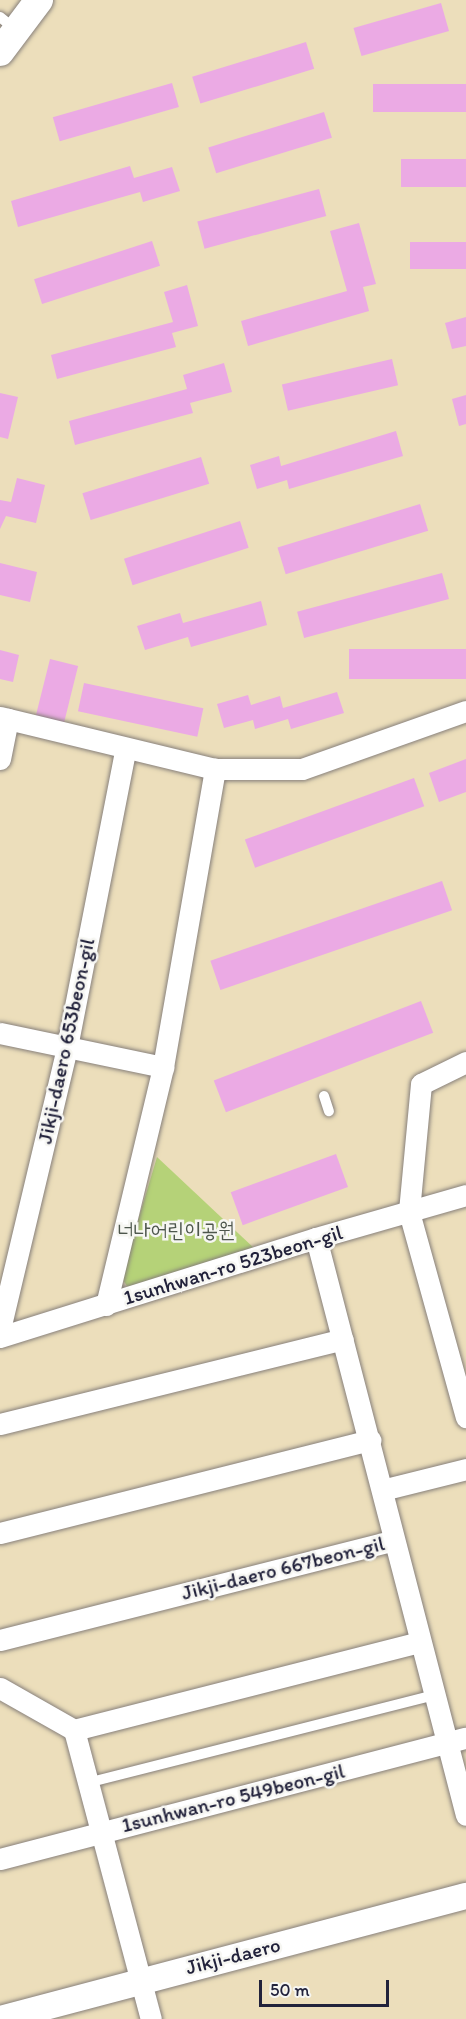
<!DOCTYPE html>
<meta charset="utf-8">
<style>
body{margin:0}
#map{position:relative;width:466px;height:2019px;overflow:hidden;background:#ecdebb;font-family:Itim,"Poor Story",sans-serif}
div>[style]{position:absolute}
.green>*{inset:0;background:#b5d278}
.building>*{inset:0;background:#ebaae4;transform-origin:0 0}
.roads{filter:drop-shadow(0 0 2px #87807b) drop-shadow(0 0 2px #87807b)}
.service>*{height:10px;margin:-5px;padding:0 5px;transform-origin:5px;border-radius:5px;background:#fff}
.minor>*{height:21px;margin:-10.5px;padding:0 10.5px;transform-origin:10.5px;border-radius:10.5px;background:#fff}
.tertiary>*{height:26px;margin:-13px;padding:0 13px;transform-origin:13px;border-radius:13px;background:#fff}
.secondary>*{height:28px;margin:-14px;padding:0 14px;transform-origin:14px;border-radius:14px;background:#fff}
span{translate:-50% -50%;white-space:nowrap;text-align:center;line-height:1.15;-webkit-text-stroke:5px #f6f6f2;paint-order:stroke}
.street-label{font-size:21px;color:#22223b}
.park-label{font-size:21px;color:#4e574d}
.scale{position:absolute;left:259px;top:1980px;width:130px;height:27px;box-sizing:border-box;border:3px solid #22223b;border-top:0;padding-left:8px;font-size:18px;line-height:21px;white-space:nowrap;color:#22223b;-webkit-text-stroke:4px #f6f6f2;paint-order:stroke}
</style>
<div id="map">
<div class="green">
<div style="clip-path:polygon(157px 1157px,255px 1249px,129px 1289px,121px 1277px)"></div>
</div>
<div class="building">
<div style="left:441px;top:3px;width:29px;height:91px;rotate:74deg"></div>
<div style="left:306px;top:42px;width:28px;height:119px;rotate:73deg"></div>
<div style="left:172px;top:83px;width:25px;height:124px;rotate:74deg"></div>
<div style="left:466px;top:84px;width:28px;height:93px;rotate:90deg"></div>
<div style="left:324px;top:112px;width:27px;height:121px;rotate:73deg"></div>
<div style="left:466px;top:159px;width:28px;height:65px;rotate:90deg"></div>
<div style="clip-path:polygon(130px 166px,134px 178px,172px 167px,180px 191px,143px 202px,140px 192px,18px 227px,11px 201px)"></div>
<div style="left:319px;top:189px;width:28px;height:126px;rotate:75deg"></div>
<div style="clip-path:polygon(359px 223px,376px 284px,363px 287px,369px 311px,248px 346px,241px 321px,347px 291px,330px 231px)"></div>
<div style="left:152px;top:241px;width:26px;height:124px;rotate:72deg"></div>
<div style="left:466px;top:242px;width:27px;height:56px;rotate:90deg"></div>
<div style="clip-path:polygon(187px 285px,198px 326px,172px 333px,176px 347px,57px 379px,51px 355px,173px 322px,164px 292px)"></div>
<div style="clip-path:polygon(466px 317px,466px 346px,452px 349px,445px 323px)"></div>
<div style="left:392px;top:359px;width:27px;height:113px;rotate:77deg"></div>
<div style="clip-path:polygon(224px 363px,232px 392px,190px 403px,193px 413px,75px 445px,69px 421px,187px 389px,183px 375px)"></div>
<div style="clip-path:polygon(0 393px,18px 397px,8px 439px,0 437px)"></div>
<div style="clip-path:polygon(466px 395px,466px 424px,459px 426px,452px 399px)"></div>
<div style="clip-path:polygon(396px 431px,403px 456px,289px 489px,287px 480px,257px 489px,250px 465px,279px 456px,281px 466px)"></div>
<div style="left:201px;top:457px;width:28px;height:124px;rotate:73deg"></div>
<div style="clip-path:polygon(17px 478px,45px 485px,36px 523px,6px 516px,0 529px,0 500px,11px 502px)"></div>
<div style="left:420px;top:504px;width:28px;height:149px;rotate:73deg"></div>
<div style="left:240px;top:521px;width:28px;height:122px;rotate:72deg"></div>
<div style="clip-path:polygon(0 563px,37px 572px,30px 602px,0 595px)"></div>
<div style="left:442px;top:573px;width:27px;height:150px;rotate:75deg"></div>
<div style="clip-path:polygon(261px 601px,267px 625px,191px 647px,188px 637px,145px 650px,137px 626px,180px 613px,183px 623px)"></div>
<div style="left:466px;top:649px;width:30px;height:117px;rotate:90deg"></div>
<div style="clip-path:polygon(0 650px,19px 655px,13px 682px,0 679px)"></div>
<div style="left:50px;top:659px;width:29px;height:59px;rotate:14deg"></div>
<div style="left:84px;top:683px;width:122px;height:29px;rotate:12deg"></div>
<div style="clip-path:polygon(337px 692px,344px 713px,291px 729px,288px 719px,255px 729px,253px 720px,224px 728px,217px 704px,248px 695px,251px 705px,280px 696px,283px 708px)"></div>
<div style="clip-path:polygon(466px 759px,466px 792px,439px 802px,429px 773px)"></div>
<div style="left:414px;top:778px;width:30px;height:180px;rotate:70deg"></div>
<div style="left:442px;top:881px;width:31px;height:245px;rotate:71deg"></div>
<div style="left:421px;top:1001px;width:34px;height:222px;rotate:69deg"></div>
<div style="left:336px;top:1154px;width:35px;height:112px;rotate:70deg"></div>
</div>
<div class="roads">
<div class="service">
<div style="left:0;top:17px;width:21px;rotate:39deg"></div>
<div style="left:324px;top:1096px;width:16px;rotate:72deg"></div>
<div style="left:87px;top:1783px;width:358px;rotate:-14.2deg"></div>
</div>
<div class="minor">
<div style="left:0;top:717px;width:221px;rotate:13.6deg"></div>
<div style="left:215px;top:769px;width:87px"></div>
<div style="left:302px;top:769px;width:174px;rotate:-19.5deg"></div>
<div style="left:0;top:759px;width:41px;rotate:-78.7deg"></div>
<div style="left:0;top:1033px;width:167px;rotate:11.8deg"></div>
<div style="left:466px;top:1062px;width:50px;rotate:153.9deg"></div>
<div style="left:421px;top:1084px;width:129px;rotate:95.4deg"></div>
<div style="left:409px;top:1212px;width:213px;rotate:74.5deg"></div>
<div style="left:316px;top:1238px;width:596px;rotate:75.43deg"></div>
<div style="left:106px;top:1305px;width:245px;rotate:-76.5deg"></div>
<div style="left:163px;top:1067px;width:303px;rotate:-80.1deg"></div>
<div style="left:0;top:1329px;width:290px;rotate:-76.6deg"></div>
<div style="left:67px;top:1047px;width:303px;rotate:-78.9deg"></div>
<div style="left:0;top:1337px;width:331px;rotate:-17.4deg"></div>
<div style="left:316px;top:1238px;width:156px;rotate:-16deg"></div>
<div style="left:0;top:1424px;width:353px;rotate:-13.9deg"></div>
<div style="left:382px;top:1490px;width:87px;rotate:-14deg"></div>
<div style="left:0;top:1533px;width:382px;rotate:-14.1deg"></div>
<div style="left:0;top:1640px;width:406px;rotate:-14.2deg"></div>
<div style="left:0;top:1688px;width:85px;rotate:29.6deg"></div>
<div style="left:74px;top:1730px;width:299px;rotate:75.1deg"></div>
<div style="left:74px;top:1730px;width:357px;rotate:-14.3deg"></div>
<div style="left:0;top:1859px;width:481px;rotate:-14.6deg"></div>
</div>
<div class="tertiary">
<div style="left:0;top:2019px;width:482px;rotate:-14.8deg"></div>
</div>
<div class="secondary">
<div style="left:0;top:52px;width:65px;rotate:-53.1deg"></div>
</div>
</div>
<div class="street-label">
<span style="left:66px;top:1041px;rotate:-78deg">Jikji-daero 653beon-gil</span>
<span style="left:233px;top:1265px;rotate:-17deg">1sunhwan-ro 523beon-gil</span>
<span style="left:283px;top:1568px;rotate:-14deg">Jikji-daero 667beon-gil</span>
<span style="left:233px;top:1798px;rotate:-14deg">1sunhwan-ro 549beon-gil</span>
<span style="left:233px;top:1956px;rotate:-14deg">Jikji-daero</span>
</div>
<div class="park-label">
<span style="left:176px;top:1230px">너나어린이공원</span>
</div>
<div class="scale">50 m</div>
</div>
